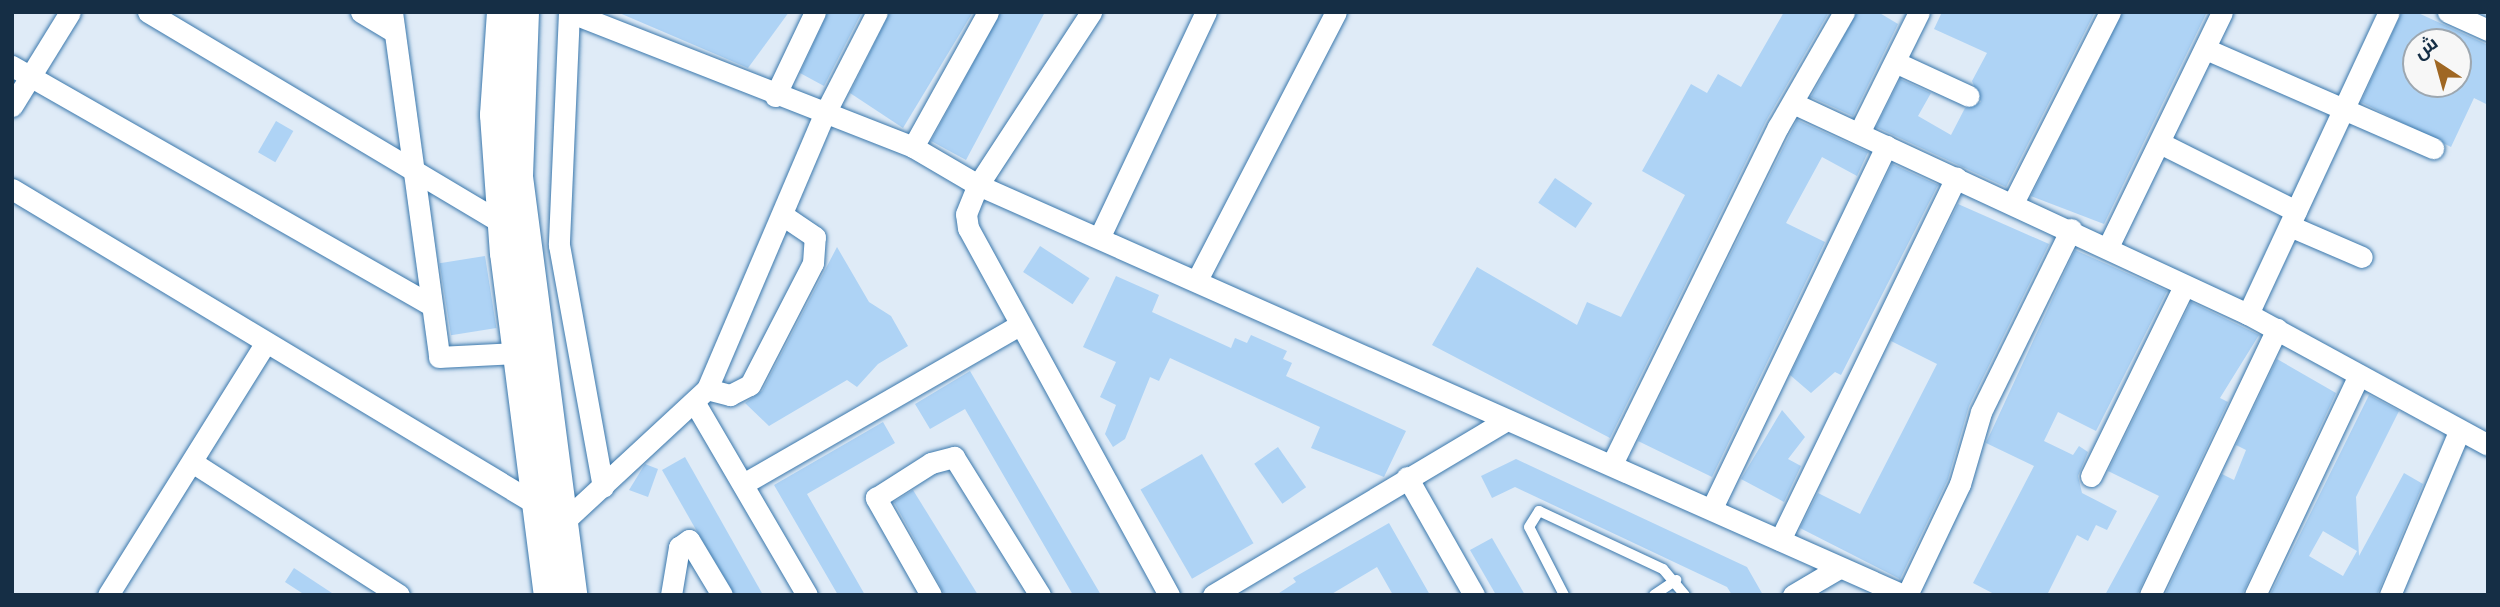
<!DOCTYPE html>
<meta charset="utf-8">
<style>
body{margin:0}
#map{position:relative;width:2500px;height:607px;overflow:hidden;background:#dfebf7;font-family:Roboto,Cairo,sans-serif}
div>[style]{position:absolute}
.building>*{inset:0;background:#aed3f5;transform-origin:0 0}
.roads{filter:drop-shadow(0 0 2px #3b78ac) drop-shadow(0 0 2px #3b78ac)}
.lane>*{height:10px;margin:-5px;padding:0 5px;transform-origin:5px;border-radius:5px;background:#fff}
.street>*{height:21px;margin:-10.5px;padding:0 10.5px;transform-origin:10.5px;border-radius:10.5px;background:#fff}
.secondary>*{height:30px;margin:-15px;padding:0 15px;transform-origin:15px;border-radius:15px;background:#fff}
span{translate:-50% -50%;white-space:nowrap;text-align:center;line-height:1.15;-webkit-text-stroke:5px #f7f7f7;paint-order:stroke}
.frame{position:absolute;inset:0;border:14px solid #152e45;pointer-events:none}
.north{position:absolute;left:2402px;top:28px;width:70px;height:70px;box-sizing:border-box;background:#f7f7f7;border:2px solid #9da7b0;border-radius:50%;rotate:324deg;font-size:19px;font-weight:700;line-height:28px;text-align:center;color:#152e45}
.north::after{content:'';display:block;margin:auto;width:24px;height:32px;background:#9f6723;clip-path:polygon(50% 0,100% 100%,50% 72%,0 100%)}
</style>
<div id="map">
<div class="building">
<div style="clip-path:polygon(617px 12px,789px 12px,748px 68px)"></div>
<div style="clip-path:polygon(828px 12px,862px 12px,824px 86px,800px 73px)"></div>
<div style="clip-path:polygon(890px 12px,973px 12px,903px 128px,850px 93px)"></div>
<div style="clip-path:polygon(1001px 12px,1045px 12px,966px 160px,931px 141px)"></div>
<div style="clip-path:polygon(1784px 12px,1829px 12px,1766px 121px,1610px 438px,1432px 345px,1477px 267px,1577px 325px,1587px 302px,1621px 317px,1685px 195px,1642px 171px,1691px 84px,1707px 93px,1718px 74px,1741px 87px)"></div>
<div style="clip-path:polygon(1857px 12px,1878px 12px,1898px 24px,1853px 116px,1811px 97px)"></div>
<div style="clip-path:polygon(1942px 12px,2095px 12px,2006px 187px,1876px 127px,1900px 79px,1931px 93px,1918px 116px,1951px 135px,1965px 108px,1981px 102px,1972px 81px,1987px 53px,1934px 29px)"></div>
<div style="clip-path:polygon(2123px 12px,2207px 12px,2104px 224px,2031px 196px)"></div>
<div style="clip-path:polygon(evenodd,2402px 12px,2416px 12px,2488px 45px,2488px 105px,2474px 98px,2451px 147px,2361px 102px,2402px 12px,2416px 42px,2458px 42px,2458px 84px,2416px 84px,2416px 42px)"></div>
<div style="clip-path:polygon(1797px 120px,1868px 152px,1857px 176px,1822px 157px,1786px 223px,1825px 242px,1712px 477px,1638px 441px)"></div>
<div style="left:276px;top:121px;width:20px;height:36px;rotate:30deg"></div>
<div style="clip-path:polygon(1892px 164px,1938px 185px,1841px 375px,1835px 372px,1811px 393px,1790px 375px)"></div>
<div style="left:1555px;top:178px;width:45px;height:30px;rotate:34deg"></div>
<div style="clip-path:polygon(1958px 204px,2049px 244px,1969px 406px,1948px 479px,1900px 579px,1800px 528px,1818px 493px,1860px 514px,1937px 364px,1891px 341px)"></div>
<div style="left:1040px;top:246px;width:59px;height:31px;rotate:33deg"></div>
<div style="clip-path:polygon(837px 247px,869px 302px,891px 316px,908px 346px,878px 364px,857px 387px,847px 380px,769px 426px,745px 403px,762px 391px)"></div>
<div style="clip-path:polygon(2075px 250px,2167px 291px,2096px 431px,2058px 412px,2044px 441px,2073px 455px,2079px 446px,2088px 452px,2078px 476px,2082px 493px,2117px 511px,2107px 530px,2096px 525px,2088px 541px,2077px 535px,2047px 595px,1996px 595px,1973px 583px,2034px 466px,1986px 443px)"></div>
<div style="left:485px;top:256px;width:73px;height:46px;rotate:81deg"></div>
<div style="clip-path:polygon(1116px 276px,1159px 295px,1152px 312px,1231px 348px,1235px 338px,1247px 343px,1251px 335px,1287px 351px,1283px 359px,1292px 363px,1286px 376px,1406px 431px,1384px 477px,1311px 448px,1320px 427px,1170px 358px,1159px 381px,1150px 377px,1125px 439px,1113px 447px,1105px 434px,1116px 405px,1100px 397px,1116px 362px,1083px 347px)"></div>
<div style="clip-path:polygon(2191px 302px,2259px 335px,2220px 398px,2228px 402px,2137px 595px,2105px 595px,2159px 496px,2108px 471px)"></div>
<div style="clip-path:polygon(2277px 359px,2336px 393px,2242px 595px,2165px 595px,2222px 474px,2234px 480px,2246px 450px,2236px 445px)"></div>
<div style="clip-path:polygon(970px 371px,1101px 595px,1073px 595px,965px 409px,930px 429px,915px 404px)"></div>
<div style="clip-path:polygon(evenodd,2369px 395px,2399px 411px,2356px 497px,2359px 556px,2404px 473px,2423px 484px,2377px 595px,2270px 595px,2369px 395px,2323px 531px,2357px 551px,2343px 576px,2309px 556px,2323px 531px)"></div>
<div style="clip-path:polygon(1782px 410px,1805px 437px,1788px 459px,1801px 466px,1784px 502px,1741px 479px)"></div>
<div style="clip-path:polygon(883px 422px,895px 443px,807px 494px,865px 595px,838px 595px,774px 485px)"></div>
<div style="left:1278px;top:447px;width:49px;height:29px;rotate:55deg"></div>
<div style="left:1202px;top:454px;width:103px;height:71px;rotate:60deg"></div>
<div style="clip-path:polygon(685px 457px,763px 595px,735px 595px,695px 528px,662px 470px)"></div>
<div style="clip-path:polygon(1516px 459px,1747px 567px,1763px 595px,1732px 595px,1727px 587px,1515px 487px,1492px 498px,1481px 476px)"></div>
<div style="clip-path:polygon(645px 464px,658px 469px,648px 497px,629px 490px)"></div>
<div style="clip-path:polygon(913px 490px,978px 595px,945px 595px,894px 502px)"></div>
<div style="clip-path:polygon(1389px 523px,1430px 595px,1393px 595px,1377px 567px,1330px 595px,1276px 595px,1296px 582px,1293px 578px)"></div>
<div style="clip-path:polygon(1492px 538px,1525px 595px,1496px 595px,1470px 550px)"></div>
<div style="clip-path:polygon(294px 568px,335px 595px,305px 595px,285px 582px)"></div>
</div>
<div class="roads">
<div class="lane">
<div style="left:1564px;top:595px;width:76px;rotate:-117.2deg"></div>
<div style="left:1529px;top:527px;width:19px;rotate:-58deg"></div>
<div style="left:1539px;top:511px;width:137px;rotate:25.1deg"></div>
<div style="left:1663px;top:569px;width:34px;rotate:50deg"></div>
<div style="left:1654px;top:595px;width:27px;rotate:-34deg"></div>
</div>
<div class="street">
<div style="left:148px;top:12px;width:412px;rotate:30.8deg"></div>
<div style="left:361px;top:12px;width:37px;rotate:31deg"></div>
<div style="left:392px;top:12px;width:348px;rotate:82.2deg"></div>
<div style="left:439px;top:357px;width:77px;rotate:-3deg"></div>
<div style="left:569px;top:12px;width:370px;rotate:21.4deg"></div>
<div style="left:913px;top:147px;width:75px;rotate:30.3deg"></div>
<div style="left:978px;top:185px;width:207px;rotate:-56.8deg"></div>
<div style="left:569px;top:12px;width:233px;rotate:92.5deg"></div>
<div style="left:559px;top:245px;width:246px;rotate:79.7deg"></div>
<div style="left:2448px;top:12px;width:44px;rotate:24.2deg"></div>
<div style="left:2206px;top:49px;width:248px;rotate:23.6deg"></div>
<div style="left:1895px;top:62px;width:81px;rotate:24.7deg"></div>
<div style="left:12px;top:66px;width:481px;rotate:29.7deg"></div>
<div style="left:775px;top:96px;width:93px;rotate:-64.5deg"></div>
<div style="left:1795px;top:104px;width:499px;rotate:24.9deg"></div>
<div style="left:2248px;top:314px;width:273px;rotate:28.6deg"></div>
<div style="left:12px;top:106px;width:110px;rotate:-58.3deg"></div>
<div style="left:1859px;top:133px;width:135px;rotate:-63.6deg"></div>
<div style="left:2160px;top:143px;width:152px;rotate:26.6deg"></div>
<div style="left:913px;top:147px;width:154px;rotate:-60.9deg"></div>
<div style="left:12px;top:189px;width:611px;rotate:31.01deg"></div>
<div style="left:2013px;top:203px;width:214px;rotate:-63.1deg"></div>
<div style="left:2290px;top:226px;width:78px;rotate:23.3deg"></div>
<div style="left:1100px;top:236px;width:248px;rotate:-64.7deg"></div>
<div style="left:2108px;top:247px;width:261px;rotate:-64.1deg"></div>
<div style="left:1197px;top:280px;width:302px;rotate:-62.6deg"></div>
<div style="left:2248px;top:314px;width:333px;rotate:-65deg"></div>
<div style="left:707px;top:389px;width:24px;rotate:15deg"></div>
<div style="left:730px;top:395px;width:22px;rotate:-27deg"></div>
<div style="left:750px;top:385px;width:137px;rotate:-62.7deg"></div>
<div style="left:813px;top:263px;width:26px;rotate:-86deg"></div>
<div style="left:815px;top:237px;width:37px;rotate:-146deg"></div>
<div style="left:696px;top:405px;width:220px;rotate:59.7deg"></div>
<div style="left:192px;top:462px;width:246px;rotate:32.7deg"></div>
<div style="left:1613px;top:462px;width:373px;rotate:-63.8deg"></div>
<div style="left:1778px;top:127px;width:133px;rotate:-60.1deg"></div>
<div style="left:2091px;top:476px;width:212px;rotate:-63.9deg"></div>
<div style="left:1407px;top:477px;width:136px;rotate:60.4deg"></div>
<div style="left:743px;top:484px;width:319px;rotate:-29.9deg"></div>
<div style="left:1712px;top:508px;width:402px;rotate:-64.3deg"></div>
<div style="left:560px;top:525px;width:200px;rotate:-42.8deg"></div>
<div style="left:707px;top:389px;width:298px;rotate:-66.9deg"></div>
<div style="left:824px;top:115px;width:116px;rotate:-62.8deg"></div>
<div style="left:1780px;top:540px;width:403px;rotate:-64.1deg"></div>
<div style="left:108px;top:595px;width:298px;rotate:-58deg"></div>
<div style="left:671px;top:595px;width:49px;rotate:-80.5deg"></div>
<div style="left:679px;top:547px;width:12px;rotate:-35deg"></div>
<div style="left:689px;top:540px;width:64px;rotate:59deg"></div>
<div style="left:931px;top:595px;width:112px;rotate:-119.6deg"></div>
<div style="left:876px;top:498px;width:65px;rotate:-32.5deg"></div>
<div style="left:931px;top:463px;width:24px;rotate:-15deg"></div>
<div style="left:954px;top:457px;width:163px;rotate:58.1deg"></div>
<div style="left:1169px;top:595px;width:418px;rotate:-118.7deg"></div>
<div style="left:968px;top:228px;width:14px;rotate:-98deg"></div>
<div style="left:966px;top:214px;width:31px;rotate:-68deg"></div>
<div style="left:978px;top:185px;width:1012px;rotate:23.9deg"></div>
<div style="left:1213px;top:595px;width:341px;rotate:-30.8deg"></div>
<div style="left:1793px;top:595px;width:53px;rotate:-30.4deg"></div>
<div style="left:1907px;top:595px;width:123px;rotate:-64.5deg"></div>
<div style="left:1960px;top:484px;width:75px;rotate:-73.7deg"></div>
<div style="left:1981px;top:412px;width:204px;rotate:-63.8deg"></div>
<div style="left:2150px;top:595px;width:295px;rotate:-64.5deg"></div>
<div style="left:2255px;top:595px;width:243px;rotate:-64.7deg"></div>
<div style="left:2390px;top:595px;width:177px;rotate:-67.1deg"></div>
</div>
<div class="secondary">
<div style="left:502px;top:12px;width:103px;rotate:93.9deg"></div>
<div style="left:495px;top:115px;width:138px;rotate:85.9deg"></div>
<div style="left:505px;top:253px;width:345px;rotate:82.7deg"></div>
<div style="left:524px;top:12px;width:165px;rotate:92.1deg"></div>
<div style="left:518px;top:177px;width:421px;rotate:82.6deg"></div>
</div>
</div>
<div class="frame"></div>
<div class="north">ش</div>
</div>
